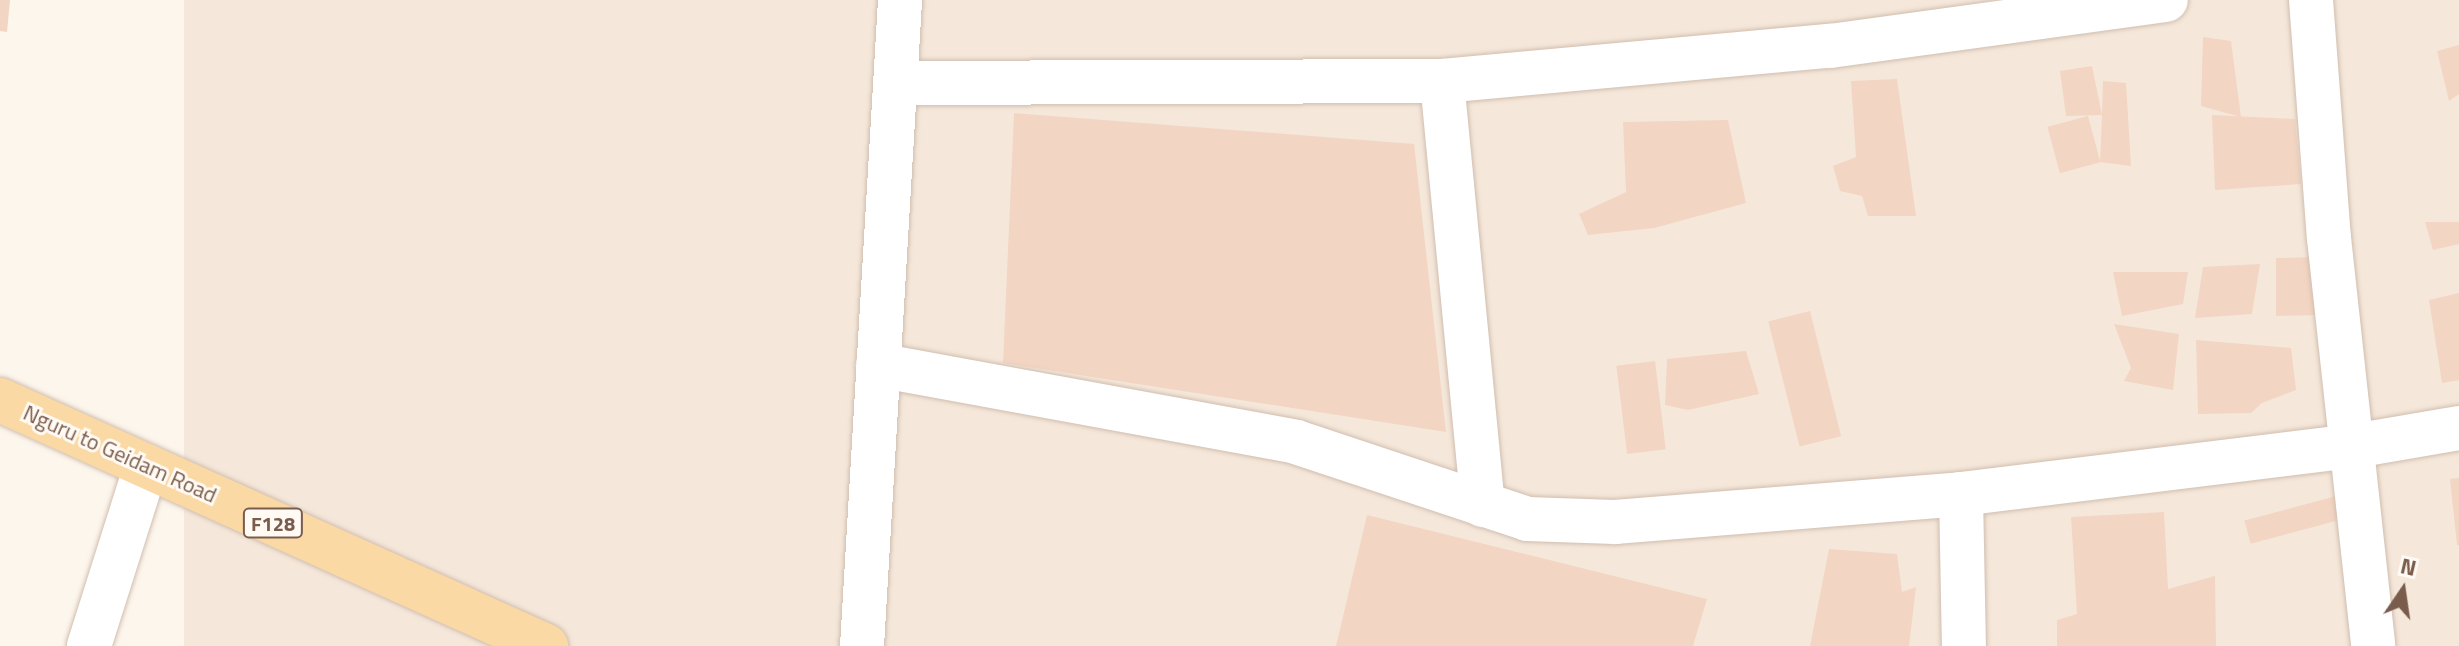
<!DOCTYPE html>
<style>
body{margin:0}
#map{position:relative;width:2459px;height:646px;overflow:hidden;background:#fdf6ec;font-family:"Titillium Web",sans-serif}
div>[style]{position:absolute}
.residential>*{inset:0;background:#f5e8da;transform-origin:0 0}
.building>*{inset:0;background:#f3d5c3;transform-origin:0 0}
.roads{filter:drop-shadow(0 0 2px #d1beb0) drop-shadow(0 0 2px #d1beb0)}
.minor>*{height:44px;margin:-22px;padding:0 22px;transform-origin:22px;border-radius:22px;background:#fff}
.major>*{height:44px;margin:-22px;padding:0 22px;transform-origin:22px;border-radius:22px;background:#fbd9a5}
span{translate:-50% -50%;white-space:nowrap;text-align:center;line-height:1.15;-webkit-text-stroke:6px #fffaf3;paint-order:stroke}
.shield-label span{padding:2px 6px;background:#fffaf3;border:2px solid;border-radius:6px;-webkit-text-stroke-width:0}
.shield-label{font-size:20px;color:#7a5c4d;font-weight:700}
.street-label{font-size:22px;color:#7a5c4d}
.north{position:absolute;left:2363px;top:550px;width:80px;height:80px;-webkit-text-stroke:6px #fffaf3;paint-order:stroke;rotate:13deg;font-size:22px;font-weight:700;line-height:32px;text-align:center;color:#7a5c4d}
.north::after{content:'';display:block;margin:auto;width:28px;height:36px;background:#7a5c4d;clip-path:polygon(50% 0,100% 100%,50% 72%,0 100%)}
</style>
<div id="map">
<div class="residential">
<div style="left:184px;top:0;width:2275px;height:646px"></div>
</div>
<div class="building">
<div style="clip-path:polygon(0 0,10px 0,7px 32px,0 31px)"></div>
<div style="clip-path:polygon(2203px 37px,2231px 41px,2241px 117px,2201px 106px)"></div>
<div style="clip-path:polygon(2459px 45px,2459px 94px,2449px 101px,2437px 51px)"></div>
<div style="clip-path:polygon(2092px 66px,2102px 115px,2103px 81px,2126px 83px,2131px 166px,2100px 162px,2102px 115px,2066px 116px,2060px 71px)"></div>
<div style="clip-path:polygon(1897px 79px,1916px 216px,1868px 216px,1862px 196px,1840px 191px,1833px 166px,1856px 157px,1851px 81px)"></div>
<div style="clip-path:polygon(1014px 113px,1414px 144px,1446px 432px,1003px 363px)"></div>
<div style="clip-path:polygon(2212px 115px,2295px 119px,2301px 184px,2215px 190px)"></div>
<div style="left:2088px;top:116px;width:48px;height:42px;rotate:75deg"></div>
<div style="clip-path:polygon(1728px 120px,1746px 203px,1654px 228px,1588px 235px,1579px 214px,1626px 192px,1623px 122px)"></div>
<div style="clip-path:polygon(2425px 222px,2459px 222px,2459px 244px,2433px 250px)"></div>
<div style="clip-path:polygon(2318px 257px,2326px 315px,2276px 316px,2276px 258px)"></div>
<div style="clip-path:polygon(2260px 264px,2252px 314px,2195px 318px,2203px 267px)"></div>
<div style="clip-path:polygon(2113px 272px,2188px 272px,2183px 304px,2122px 316px)"></div>
<div style="clip-path:polygon(2459px 293px,2459px 380px,2442px 383px,2429px 300px)"></div>
<div style="left:1810px;top:311px;width:129px;height:43px;rotate:76deg"></div>
<div style="clip-path:polygon(2114px 324px,2179px 334px,2173px 390px,2124px 381px,2131px 368px)"></div>
<div style="clip-path:polygon(2196px 340px,2291px 348px,2296px 390px,2262px 403px,2251px 413px,2198px 414px)"></div>
<div style="clip-path:polygon(1746px 351px,1759px 394px,1688px 410px,1665px 405px,1667px 359px)"></div>
<div style="left:1655px;top:361px;width:89px;height:39px;rotate:83deg"></div>
<div style="clip-path:polygon(2459px 478px,2459px 545px,2457px 545px,2450px 479px)"></div>
<div style="left:2340px;top:495px;width:24px;height:99px;rotate:75deg"></div>
<div style="clip-path:polygon(2164px 512px,2168px 589px,2215px 576px,2216px 646px,2057px 646px,2057px 620px,2077px 614px,2071px 517px)"></div>
<div style="clip-path:polygon(1367px 515px,1707px 599px,1693px 646px,1336px 646px)"></div>
<div style="clip-path:polygon(1829px 549px,1897px 554px,1902px 592px,1916px 587px,1909px 646px,1810px 646px)"></div>
</div>
<div class="roads">
<div class="minor">
<div style="left:2311px;top:0;width:239px;rotate:85.7deg"></div>
<div style="left:2329px;top:238px;width:410px;rotate:83.8deg"></div>
<div style="left:1442px;top:81px;width:426px;rotate:84.5deg"></div>
<div style="left:895px;top:83px;width:547px;rotate:-0.21deg"></div>
<div style="left:1442px;top:81px;width:390px;rotate:-5.2deg"></div>
<div style="left:1830px;top:46px;width:339px;rotate:-7.8deg"></div>
<div style="left:878px;top:365px;width:425px;rotate:10.4deg"></div>
<div style="left:1296px;top:442px;width:243px;rotate:18.4deg"></div>
<div style="left:1527px;top:519px;width:88px;rotate:2deg"></div>
<div style="left:1615px;top:522px;width:347px;rotate:-4.6deg"></div>
<div style="left:1961px;top:494px;width:396px;rotate:-7deg"></div>
<div style="left:2354px;top:446px;width:107px;rotate:-9.7deg"></div>
<div style="left:1961px;top:494px;width:152px;rotate:88.9deg"></div>
<div style="left:89px;top:646px;width:189px;rotate:-72.4deg"></div>
<div style="left:862px;top:646px;width:647px;rotate:-86.63deg"></div>
</div>
<div class="major">
<div style="left:0;top:400px;width:599px;rotate:24.25deg"></div>
</div>
</div>
<div class="shield-label">
<span style="left:273px;top:523px">F128</span>
</div>
<div class="street-label">
<span style="left:120px;top:454px;rotate:24deg">Nguru to Geidam Road</span>
</div>
<div class="north">N</div>
</div>
